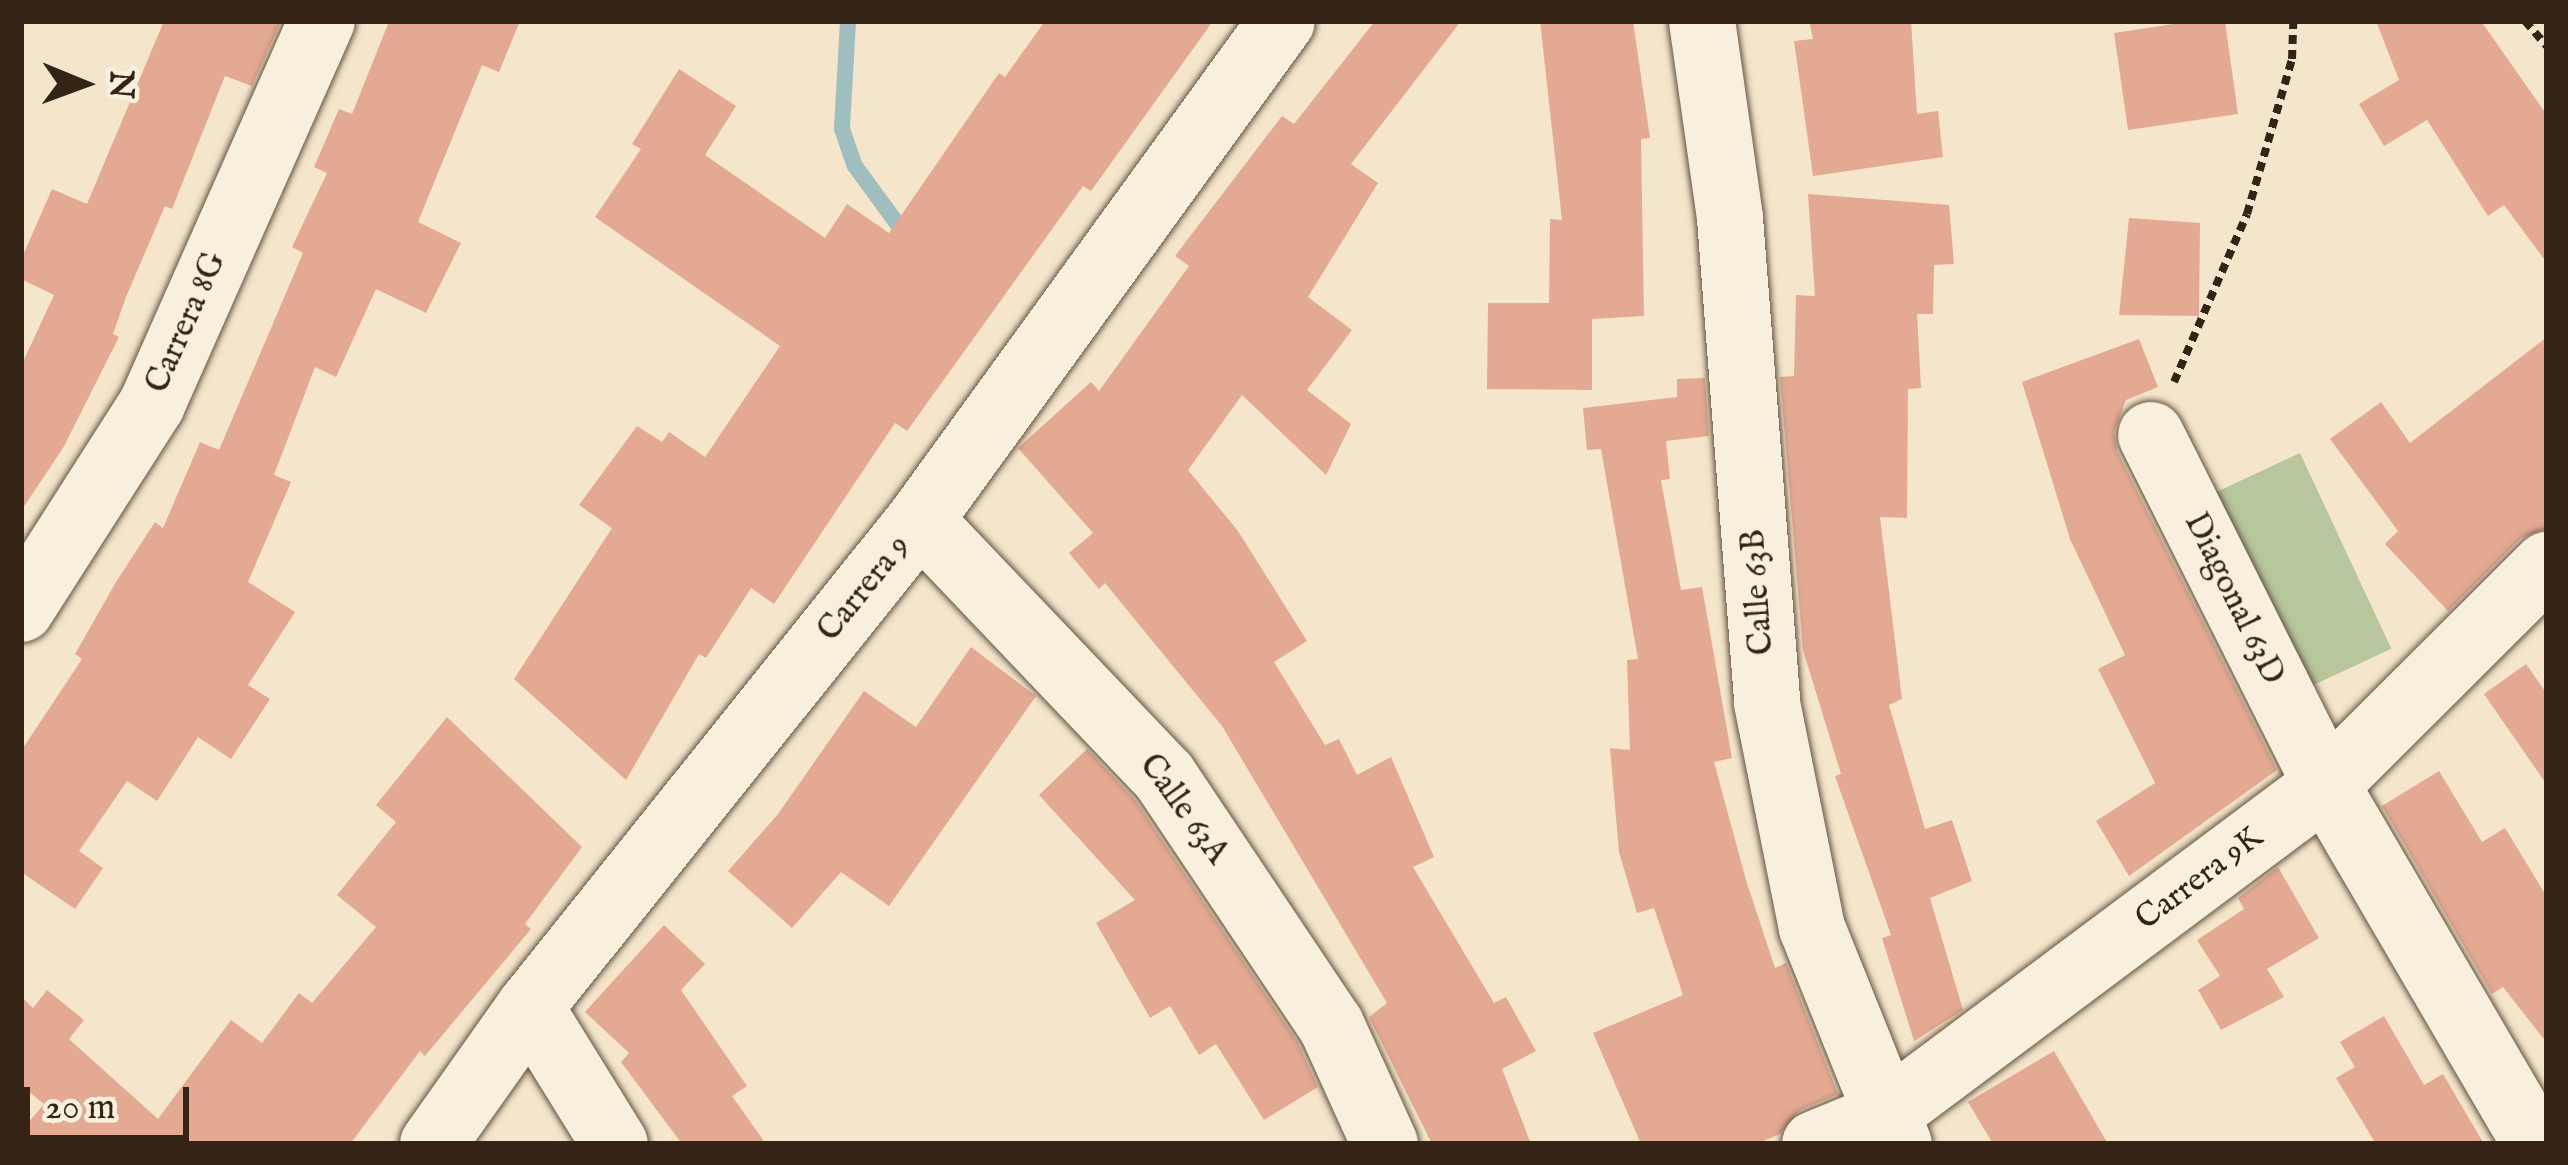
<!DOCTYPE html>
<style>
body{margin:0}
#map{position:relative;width:2568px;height:1165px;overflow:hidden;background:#f5e6cb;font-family:"IM FELL English",serif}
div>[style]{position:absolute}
.green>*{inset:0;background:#b7c69b;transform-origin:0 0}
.stream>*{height:16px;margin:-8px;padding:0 8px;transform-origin:8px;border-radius:8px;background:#a0bdc0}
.building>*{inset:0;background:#e4a992}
.path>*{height:8px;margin-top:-4px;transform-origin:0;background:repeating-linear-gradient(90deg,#352315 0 9px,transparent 0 15px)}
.roads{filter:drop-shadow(0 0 3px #655442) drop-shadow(0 0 3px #655442)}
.minor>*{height:66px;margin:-33px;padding:0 33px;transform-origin:33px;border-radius:33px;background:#f8efdd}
span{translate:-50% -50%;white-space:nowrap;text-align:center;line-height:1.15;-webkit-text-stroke:10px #f8efdd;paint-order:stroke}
.street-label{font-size:33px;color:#352315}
.frame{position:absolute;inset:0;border:24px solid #352315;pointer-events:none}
.north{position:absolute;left:24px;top:24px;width:120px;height:120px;-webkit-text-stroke:9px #f8efdd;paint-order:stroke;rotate:91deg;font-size:33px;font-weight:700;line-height:48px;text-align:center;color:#352315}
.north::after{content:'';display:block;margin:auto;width:42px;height:54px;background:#352315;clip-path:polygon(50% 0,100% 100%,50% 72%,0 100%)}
.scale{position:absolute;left:24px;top:1087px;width:165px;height:54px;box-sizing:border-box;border:6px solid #352315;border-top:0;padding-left:15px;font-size:36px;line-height:42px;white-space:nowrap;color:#352315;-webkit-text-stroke:9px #f8efdd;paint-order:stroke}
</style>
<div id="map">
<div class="green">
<div style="left:2300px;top:453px;width:216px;height:114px;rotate:65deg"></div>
</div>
<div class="stream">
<div style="left:848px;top:21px;width:108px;rotate:93.2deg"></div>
<div style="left:842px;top:129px;width:39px;rotate:71deg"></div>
<div style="left:855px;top:166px;width:88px;rotate:53.8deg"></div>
</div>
<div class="building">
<div style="clip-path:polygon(164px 21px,281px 21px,252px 86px,225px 76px,172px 209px,165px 206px,126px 297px,113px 334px,119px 337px,63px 448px,21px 511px,21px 366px,54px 295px,21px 279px,21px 260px,52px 189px,87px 204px)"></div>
<div style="clip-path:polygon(382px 21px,520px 21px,499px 72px,482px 65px,418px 222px,461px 243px,426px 313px,376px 289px,336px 377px,315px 367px,274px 475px,291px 482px,248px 582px,295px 612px,248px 685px,270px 699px,231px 759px,198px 737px,157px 801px,127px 781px,79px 851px,103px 868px,75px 909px,21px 872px,21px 751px,82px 659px,75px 654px,116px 582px,155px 522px,163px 528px,200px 442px,219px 450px,303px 253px,292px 247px,327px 173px,314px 167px,339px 109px,352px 114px,388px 24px)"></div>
<div style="clip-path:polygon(1045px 21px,1213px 21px,1091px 191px,1083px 186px,907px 431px,895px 423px,774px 604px,751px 588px,706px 658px,699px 654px,626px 780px,514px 679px,612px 528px,579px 505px,637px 426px,662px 442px,669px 432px,705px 457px,780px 346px,595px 217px,641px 149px,632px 144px,679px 69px,736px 106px,705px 155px,825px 238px,847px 204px,889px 233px,999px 73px,1005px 77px)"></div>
<div style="clip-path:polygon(1375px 21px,1461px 21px,1351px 164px,1378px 183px,1308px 297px,1352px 330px,1307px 390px,1351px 424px,1326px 475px,1242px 395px,1188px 470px,1238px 531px,1307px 641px,1274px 662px,1325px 745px,1339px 739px,1357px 775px,1391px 757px,1434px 857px,1413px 867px,1494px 1003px,1506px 997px,1536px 1051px,1502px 1069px,1531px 1144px,1432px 1144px,1369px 1017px,1387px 1003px,1222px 726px,1105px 583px,1099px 589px,1069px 553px,1093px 533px,1018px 448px,1091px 382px,1099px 391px,1189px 266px,1175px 256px,1282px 116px,1294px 124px)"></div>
<div style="clip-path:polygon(1540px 21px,1633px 21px,1650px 138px,1641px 139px,1644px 316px,1592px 319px,1592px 390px,1487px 389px,1488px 303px,1549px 303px,1550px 219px,1562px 220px)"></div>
<div style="clip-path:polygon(1809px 21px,1911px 21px,1917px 114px,1938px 111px,1943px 157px,1813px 176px,1794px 41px,1813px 39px)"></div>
<div style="clip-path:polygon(2193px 21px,2225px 21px,2238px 114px,2128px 130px,2114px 33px)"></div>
<div style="clip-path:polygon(2376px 21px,2481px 21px,2547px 115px,2547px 263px,2504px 205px,2488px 216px,2427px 120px,2384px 146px,2359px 104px,2399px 80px)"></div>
<div style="clip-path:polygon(1808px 194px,1949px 205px,1954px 264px,1934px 265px,1933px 314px,1917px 314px,1921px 388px,1908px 389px,1907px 518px,1880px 517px,1902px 699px,1889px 705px,1925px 829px,1952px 820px,1972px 881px,1930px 898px,1963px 1010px,1914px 1041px,1882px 938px,1891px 935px,1835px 776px,1841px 774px,1803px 650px,1780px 377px,1794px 376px,1796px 295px,1815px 296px)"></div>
<div style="clip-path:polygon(2129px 218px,2200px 223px,2199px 316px,2119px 315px)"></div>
<div style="clip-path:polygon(2547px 337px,2547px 528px,2521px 538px,2448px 611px,2385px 544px,2398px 531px,2330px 439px,2381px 402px,2410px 443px)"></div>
<div style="clip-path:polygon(2139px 339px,2158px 387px,2126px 400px,2114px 432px,2117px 451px,2277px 770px,2129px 876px,2096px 821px,2155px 783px,2098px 669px,2125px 655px,2070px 539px,2022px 382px)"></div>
<div style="clip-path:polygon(1705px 378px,1709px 436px,1666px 441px,1670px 479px,1661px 480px,1681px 590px,1702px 587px,1732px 758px,1714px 762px,1746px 880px,1775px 968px,1786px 963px,1838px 1094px,1800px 1110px,1780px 1134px,1756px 1144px,1641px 1144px,1593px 1033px,1683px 995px,1654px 908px,1637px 913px,1619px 852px,1610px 748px,1630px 750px,1627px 660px,1638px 659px,1601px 449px,1587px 450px,1583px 408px,1677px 397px,1677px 379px)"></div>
<div style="clip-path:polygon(971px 647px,1036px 696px,889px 906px,841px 872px,792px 928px,728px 871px,778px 814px,864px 691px,916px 727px)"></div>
<div style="clip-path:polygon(2526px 664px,2547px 694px,2547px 785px,2484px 694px)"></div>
<div style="clip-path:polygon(447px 717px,582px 847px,525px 924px,531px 929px,425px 1056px,420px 1051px,350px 1144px,21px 1144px,21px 1131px,44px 1104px,28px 1091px,21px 1101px,21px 996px,33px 1008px,47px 990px,84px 1020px,69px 1039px,158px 1119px,231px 1020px,262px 1043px,299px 993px,312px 1003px,376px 927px,337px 895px,396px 822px,376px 805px)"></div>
<div style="clip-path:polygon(1087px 749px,1135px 800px,1298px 1043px,1318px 1087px,1264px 1120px,1216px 1044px,1199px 1055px,1170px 1006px,1150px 1018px,1096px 923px,1135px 900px,1039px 795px)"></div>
<div style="clip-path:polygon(2439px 771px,2482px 842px,2505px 828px,2547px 897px,2547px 1043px,2503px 987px,2492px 994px,2382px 806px)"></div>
<div style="clip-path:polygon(2278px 867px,2319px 938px,2267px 969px,2284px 997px,2221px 1030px,2198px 990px,2220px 976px,2197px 940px,2244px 909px,2238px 898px)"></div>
<div style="clip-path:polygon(664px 925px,705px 964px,681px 990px,747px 1086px,732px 1096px,766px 1144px,682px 1144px,621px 1062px,629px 1053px,585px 1012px)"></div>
<div style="clip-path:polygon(2384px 1016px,2424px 1085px,2443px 1074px,2484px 1144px,2376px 1144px,2336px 1078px,2355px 1067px,2340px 1042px)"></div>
<div style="clip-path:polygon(2054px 1051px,2108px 1144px,1993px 1144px,1968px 1102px)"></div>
</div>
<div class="path">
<div style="left:2525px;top:21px;width:33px;rotate:49deg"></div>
<div style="left:2174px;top:382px;width:183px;rotate:-66.5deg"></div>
<div style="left:2247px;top:214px;width:161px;rotate:-73.8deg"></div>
<div style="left:2292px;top:59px;width:38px;rotate:-88deg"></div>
</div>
<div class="roads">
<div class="minor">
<div style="left:1702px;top:21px;width:199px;rotate:81.9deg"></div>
<div style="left:1730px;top:218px;width:486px;rotate:85.6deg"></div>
<div style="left:1767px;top:703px;width:229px;rotate:78.7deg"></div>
<div style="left:1812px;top:928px;width:233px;rotate:68.1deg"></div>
<div style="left:2151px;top:435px;width:391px;rotate:63.4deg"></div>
<div style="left:2326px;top:785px;width:416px;rotate:59.7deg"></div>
<div style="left:920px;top:520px;width:354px;rotate:46.4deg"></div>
<div style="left:1164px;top:776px;width:300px;rotate:56.2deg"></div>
<div style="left:1331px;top:1025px;width:131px;rotate:65.6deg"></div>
<div style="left:21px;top:609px;width:243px;rotate:-57.4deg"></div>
<div style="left:152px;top:404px;width:419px;rotate:-66.1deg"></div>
<div style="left:530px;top:1007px;width:161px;rotate:58.2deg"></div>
<div style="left:433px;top:1144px;width:168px;rotate:-54.7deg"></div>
<div style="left:530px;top:1007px;width:624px;rotate:-51.31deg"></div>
<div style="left:920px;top:520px;width:616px;rotate:-54.04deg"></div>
<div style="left:1815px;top:1144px;width:74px;rotate:-22.4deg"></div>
<div style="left:1883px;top:1116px;width:553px;rotate:-36.77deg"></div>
<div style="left:2326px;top:785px;width:312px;rotate:-44.9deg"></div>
</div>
</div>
<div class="street-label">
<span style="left:187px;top:323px;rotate:-66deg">Carrera 8G</span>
<span style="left:865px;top:589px;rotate:-51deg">Carrera 9</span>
<span style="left:1759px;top:592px;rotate:-94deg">Calle 63B</span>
<span style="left:2233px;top:599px;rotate:64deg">Diagonal 63D</span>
<span style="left:1183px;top:810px;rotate:54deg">Calle 63A</span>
<span style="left:2200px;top:879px;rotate:-37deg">Carrera 9K</span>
</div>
<div class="frame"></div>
<div class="north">N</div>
<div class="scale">20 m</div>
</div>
